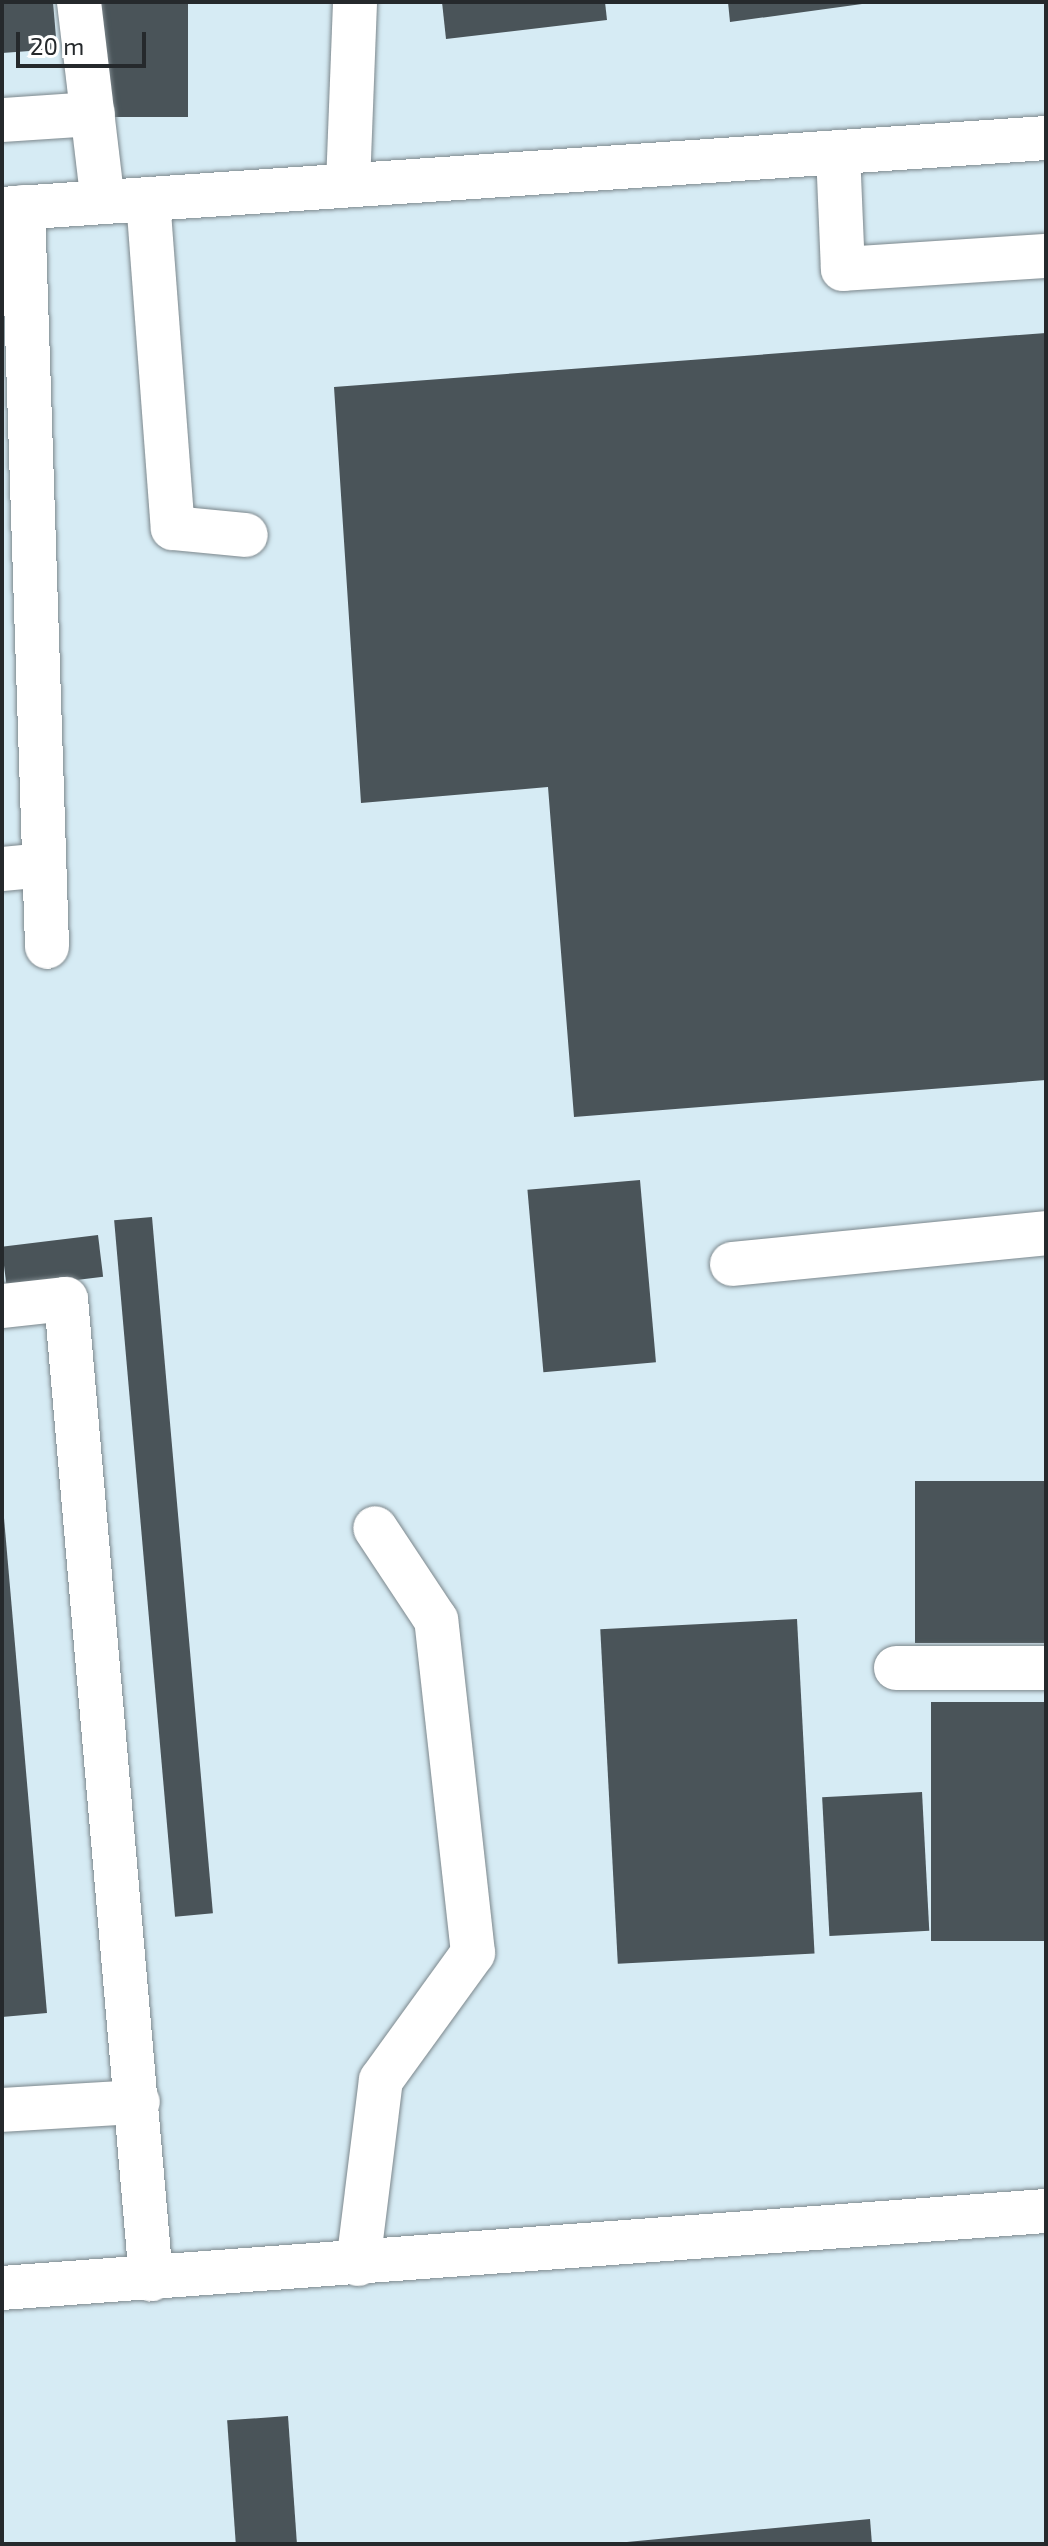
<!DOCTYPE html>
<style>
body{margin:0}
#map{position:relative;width:1048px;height:2546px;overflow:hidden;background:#e9f6fb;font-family:"Exo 2",sans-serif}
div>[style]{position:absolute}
.built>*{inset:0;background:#d6ebf4;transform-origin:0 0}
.building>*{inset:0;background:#4a5459;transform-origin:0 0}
.roads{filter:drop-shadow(0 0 2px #7c878c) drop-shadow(0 0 2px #7c878c)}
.minor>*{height:44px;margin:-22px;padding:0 22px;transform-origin:22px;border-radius:22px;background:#fff}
span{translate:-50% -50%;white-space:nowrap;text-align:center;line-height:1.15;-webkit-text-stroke:8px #fff;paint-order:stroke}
.frame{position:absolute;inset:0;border:4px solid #25292c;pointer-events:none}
.scale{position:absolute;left:16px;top:32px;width:130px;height:36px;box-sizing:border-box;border:4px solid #25292c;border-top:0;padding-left:10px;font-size:24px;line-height:28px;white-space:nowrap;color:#25292c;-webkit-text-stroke:6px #fff;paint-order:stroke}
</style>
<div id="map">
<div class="built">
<div style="left:2px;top:2px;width:1044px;height:2542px"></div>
</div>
<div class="building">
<div style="clip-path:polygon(2px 2px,53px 2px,57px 49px,2px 53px)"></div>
<div style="left:100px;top:2px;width:88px;height:115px"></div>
<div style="clip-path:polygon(442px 2px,605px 2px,607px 20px,446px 39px)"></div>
<div style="clip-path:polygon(728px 2px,862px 2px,862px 4px,730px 22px)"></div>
<div style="clip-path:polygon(1046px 333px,1046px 1080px,574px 1117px,548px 787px,361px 803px,334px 387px)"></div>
<div style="left:640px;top:1180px;width:183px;height:113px;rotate:85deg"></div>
<div style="left:152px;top:1217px;width:699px;height:38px;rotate:85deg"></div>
<div style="left:98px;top:1235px;width:42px;height:97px;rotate:83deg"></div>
<div style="left:1046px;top:1481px;width:162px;height:131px;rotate:90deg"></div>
<div style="clip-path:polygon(2px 1495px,47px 2013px,2px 2017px)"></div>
<div style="left:797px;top:1619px;width:335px;height:197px;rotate:87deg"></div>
<div style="left:1046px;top:1702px;width:239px;height:115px;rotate:90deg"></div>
<div style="left:922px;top:1792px;width:139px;height:100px;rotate:87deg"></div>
<div style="left:288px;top:2416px;width:128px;height:61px;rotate:86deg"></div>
<div style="clip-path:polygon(870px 2519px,872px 2544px,627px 2544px,627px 2542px)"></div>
</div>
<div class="roads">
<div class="minor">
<div style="left:79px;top:2px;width:201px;rotate:83.2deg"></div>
<div style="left:2px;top:120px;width:91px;rotate:-3.8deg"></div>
<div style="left:838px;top:152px;width:117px;rotate:87.6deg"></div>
<div style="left:843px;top:269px;width:203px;rotate:-3.7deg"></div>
<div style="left:348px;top:185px;width:183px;rotate:-87.8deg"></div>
<div style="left:148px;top:199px;width:330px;rotate:85.7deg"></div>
<div style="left:173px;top:528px;width:73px;rotate:5.5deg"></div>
<div style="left:23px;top:207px;width:740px;rotate:88.14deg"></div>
<div style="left:2px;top:209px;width:1046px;rotate:-3.89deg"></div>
<div style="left:2px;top:869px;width:42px;rotate:-5.4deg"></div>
<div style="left:732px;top:1264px;width:316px;rotate:-5.6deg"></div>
<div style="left:2px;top:1306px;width:64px;rotate:-6.2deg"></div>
<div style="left:66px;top:1299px;width:984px;rotate:85.04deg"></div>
<div style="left:896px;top:1668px;width:150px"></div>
<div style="left:2px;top:2110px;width:136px;rotate:-3.4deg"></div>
<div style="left:358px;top:2264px;width:185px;rotate:-82.9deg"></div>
<div style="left:381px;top:2080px;width:157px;rotate:-54.1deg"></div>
<div style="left:473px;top:1953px;width:335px;rotate:-96.3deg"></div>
<div style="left:436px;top:1620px;width:110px;rotate:-123.5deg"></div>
<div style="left:2px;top:2288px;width:1047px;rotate:-4.22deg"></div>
</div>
</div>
<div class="frame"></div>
<div class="scale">20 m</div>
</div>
